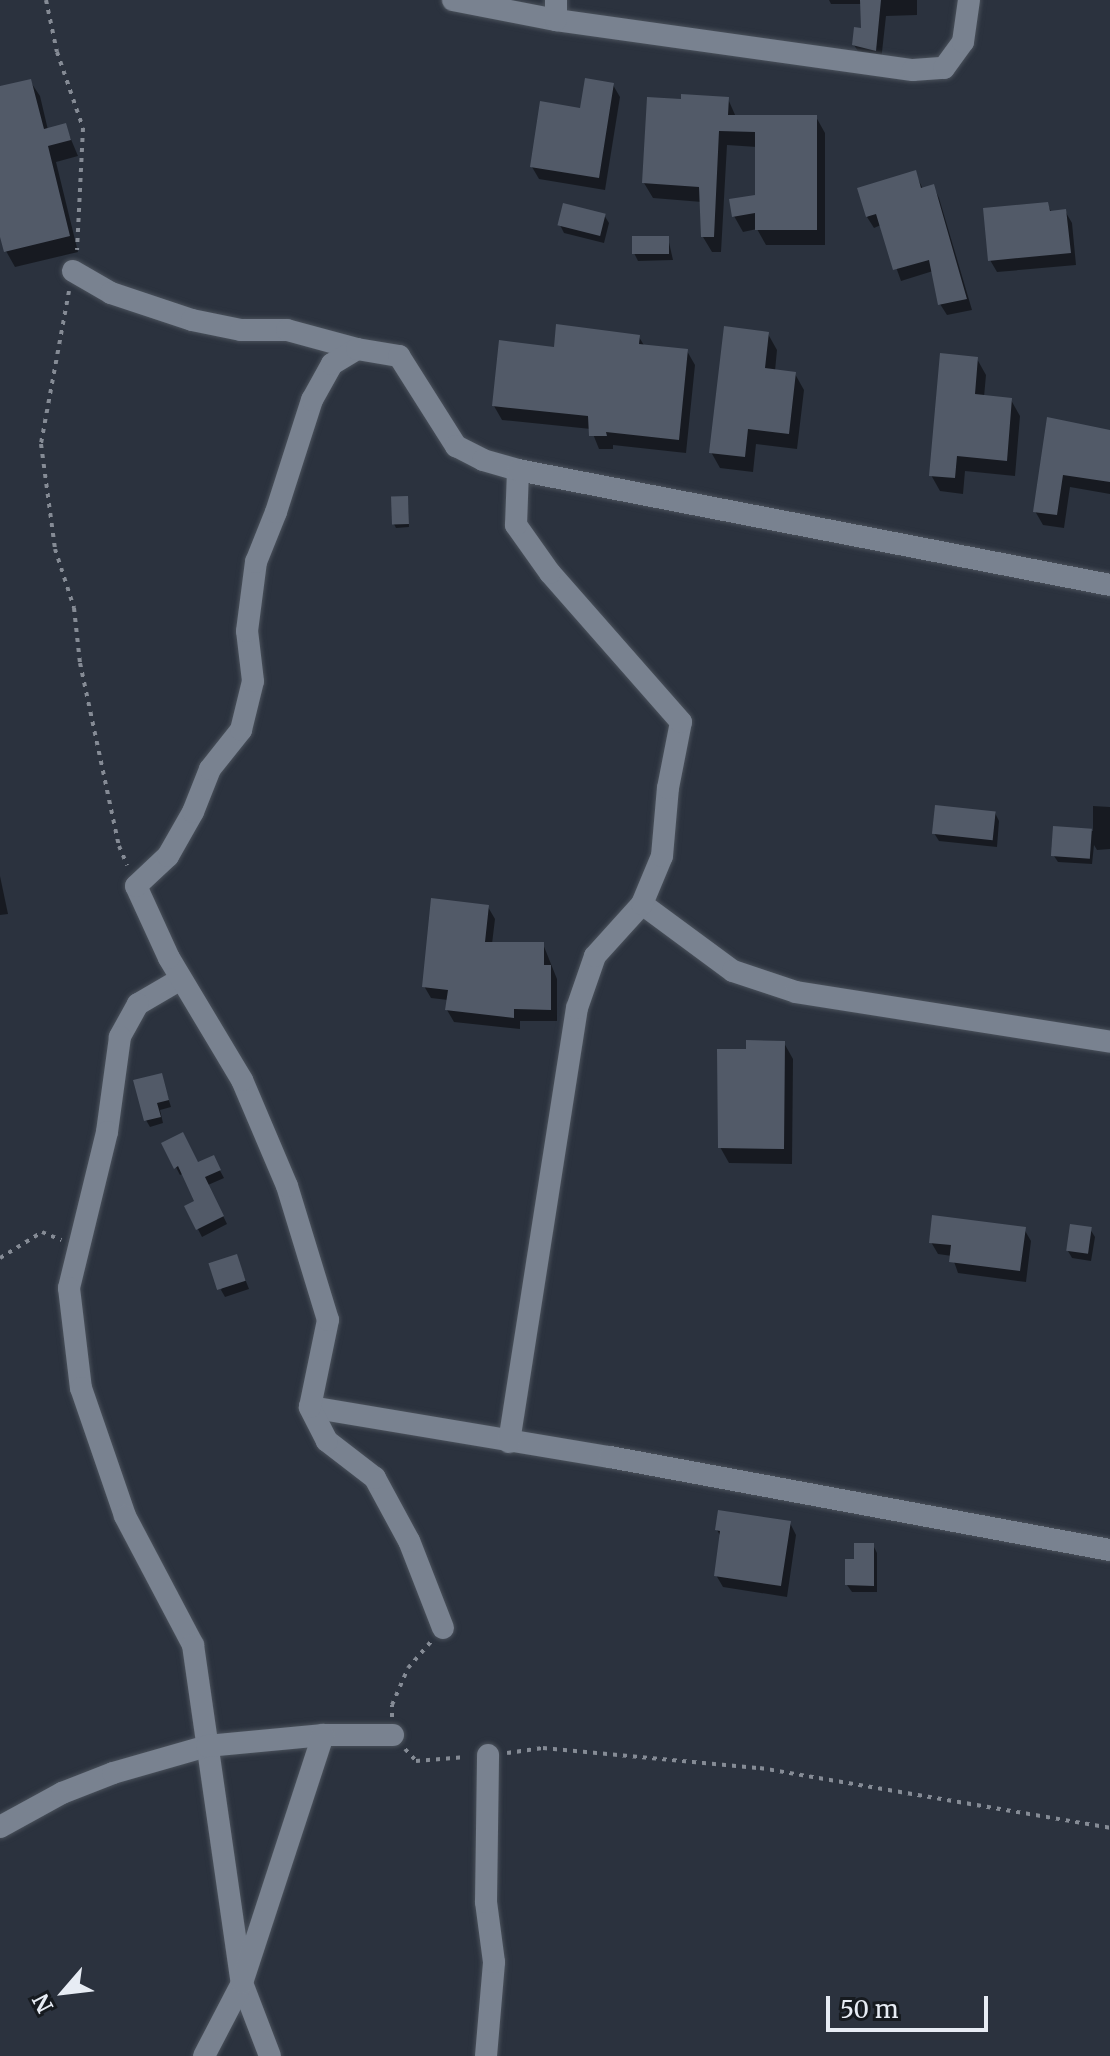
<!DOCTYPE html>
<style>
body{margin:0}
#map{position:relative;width:1110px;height:2056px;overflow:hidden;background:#2b323e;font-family:Merriweather,serif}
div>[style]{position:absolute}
.shadow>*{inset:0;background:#0007}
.building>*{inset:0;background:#525a68;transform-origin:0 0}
.path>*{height:4px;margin-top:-2px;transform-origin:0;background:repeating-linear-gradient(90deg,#858b95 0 4px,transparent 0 10px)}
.roads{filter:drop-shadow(0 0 2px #4a515b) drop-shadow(0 0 2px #4a515b)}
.minor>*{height:22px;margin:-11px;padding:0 11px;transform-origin:11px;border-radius:11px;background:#798290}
span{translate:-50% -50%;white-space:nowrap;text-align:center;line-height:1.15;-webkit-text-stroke:6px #161a1f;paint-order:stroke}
.north{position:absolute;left:24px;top:1952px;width:80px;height:80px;-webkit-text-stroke:6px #161a1f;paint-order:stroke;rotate:242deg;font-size:22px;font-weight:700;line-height:32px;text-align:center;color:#e7ecf4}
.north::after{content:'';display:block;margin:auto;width:28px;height:36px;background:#e7ecf4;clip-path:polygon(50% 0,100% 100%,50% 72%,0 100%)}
.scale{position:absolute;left:826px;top:1996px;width:162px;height:36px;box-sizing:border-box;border:4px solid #e7ecf4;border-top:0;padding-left:10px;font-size:24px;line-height:28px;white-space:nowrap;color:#e7ecf4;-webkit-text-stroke:6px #161a1f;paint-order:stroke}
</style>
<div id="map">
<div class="shadow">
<div style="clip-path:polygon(829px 0,917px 0,917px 15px,886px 16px,881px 61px,861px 56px,854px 45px,863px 30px,862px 4px,831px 4px)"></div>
<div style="clip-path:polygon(30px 81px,40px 96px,48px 130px,65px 125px,78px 156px,56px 162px,78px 252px,15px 267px,6px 251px,0 229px,0 88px)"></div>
<div style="clip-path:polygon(613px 85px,620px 97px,605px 190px,539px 179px,532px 167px,582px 110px)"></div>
<div style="clip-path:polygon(728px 99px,736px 117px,816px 117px,825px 133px,825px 245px,766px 245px,757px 229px,743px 232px,734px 216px,757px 196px,757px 147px,727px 145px,721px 252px,712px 252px,703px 237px,702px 202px,653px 198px,644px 183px,683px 101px)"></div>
<div style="clip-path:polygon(915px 173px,923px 189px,933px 186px,939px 198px,972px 310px,947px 315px,940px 304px,933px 271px,901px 281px,881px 225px,874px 228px,867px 217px)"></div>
<div style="clip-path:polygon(1047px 204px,1052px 213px,1065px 211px,1072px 223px,1076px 265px,997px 272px,990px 260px)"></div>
<div style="clip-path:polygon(604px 215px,609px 223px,604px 243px,564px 233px,560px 225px)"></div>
<div style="clip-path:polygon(668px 238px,673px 260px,638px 261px,634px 253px)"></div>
<div style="clip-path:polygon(768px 334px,777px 350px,775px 371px,795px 374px,804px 390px,797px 449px,756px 444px,753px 472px,720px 468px,711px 452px)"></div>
<div style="clip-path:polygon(639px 337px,645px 347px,687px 351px,695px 365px,686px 453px,613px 445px,613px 449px,599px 449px,591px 429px,502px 420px,494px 406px)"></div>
<div style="clip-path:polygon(977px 359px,986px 375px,984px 397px,1011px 400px,1020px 416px,1015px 476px,965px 471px,963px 494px,940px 491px,931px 475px)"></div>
<div style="clip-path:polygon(1049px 420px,1110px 432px,1110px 494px,1070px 487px,1064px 528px,1043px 525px,1035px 511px)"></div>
<div style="clip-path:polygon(408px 501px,409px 527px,396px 528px,394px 524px)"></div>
<div style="clip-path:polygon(1093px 806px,1110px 807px,1110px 849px,1097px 850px,1094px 845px,1092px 864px,1058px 862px,1054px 856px,1055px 828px,1093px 831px)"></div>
<div style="clip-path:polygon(995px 813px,999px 821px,997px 847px,939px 841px,934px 833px)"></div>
<div style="clip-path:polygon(0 876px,8px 914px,0 915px)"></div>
<div style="clip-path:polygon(488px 907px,495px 919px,492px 944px,543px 944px,557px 979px,557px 1021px,520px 1021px,520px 1029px,454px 1022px,447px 1010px,448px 1000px,431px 998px,424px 986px)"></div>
<div style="clip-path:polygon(784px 1043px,793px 1059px,792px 1164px,729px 1163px,720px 1147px,748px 1051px)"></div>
<div style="clip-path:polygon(161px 1075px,171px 1107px,160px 1110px,163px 1123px,150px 1127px,146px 1120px)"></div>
<div style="clip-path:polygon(164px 1144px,198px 1164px,217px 1165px,224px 1178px,208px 1185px,227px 1224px,202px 1237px,186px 1206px,197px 1202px,184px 1173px,180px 1175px)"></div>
<div style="clip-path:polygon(1024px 1229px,1031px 1241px,1026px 1282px,958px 1273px,952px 1256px,938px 1254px,931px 1242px)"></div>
<div style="clip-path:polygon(1090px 1229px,1095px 1237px,1091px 1261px,1072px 1258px,1068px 1251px)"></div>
<div style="clip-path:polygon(236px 1256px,249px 1289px,225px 1297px,221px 1290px)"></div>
<div style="clip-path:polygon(790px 1523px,796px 1535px,787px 1597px,723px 1587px,716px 1575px,721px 1537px,717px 1530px)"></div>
<div style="clip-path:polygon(873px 1545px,877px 1553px,877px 1592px,852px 1592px,847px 1585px,856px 1561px)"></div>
</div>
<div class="building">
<div style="clip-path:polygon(860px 0,881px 0,876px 51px,852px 45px,854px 27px,861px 28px)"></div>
<div style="clip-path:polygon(585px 78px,614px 83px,599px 178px,530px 167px,540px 101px,580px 108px)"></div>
<div style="clip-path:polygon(31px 79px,44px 129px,66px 123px,71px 140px,48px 146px,70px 236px,4px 252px,0 237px,0 86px)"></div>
<div style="clip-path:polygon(681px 94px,729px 97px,728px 115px,817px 115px,817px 230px,755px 230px,755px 213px,732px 217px,729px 199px,755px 195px,755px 132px,719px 131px,714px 237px,701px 237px,699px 187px,642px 183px,647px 97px,681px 99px)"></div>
<div style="clip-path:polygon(916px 170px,921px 188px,934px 184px,967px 299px,938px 305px,929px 260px,893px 270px,876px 214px,866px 217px,857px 188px)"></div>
<div style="clip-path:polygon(1048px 202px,1050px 211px,1066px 209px,1071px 253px,988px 261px,983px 208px)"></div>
<div style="left:563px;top:203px;width:44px;height:23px;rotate:14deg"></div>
<div style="left:632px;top:236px;width:37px;height:18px"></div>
<div style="clip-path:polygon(556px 324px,640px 335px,639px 344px,688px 349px,679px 440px,606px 432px,607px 436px,589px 436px,588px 416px,492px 406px,499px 340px,554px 347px)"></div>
<div style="clip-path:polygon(724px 326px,769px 332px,765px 368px,796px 372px,789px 434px,748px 429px,745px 457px,709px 453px)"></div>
<div style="clip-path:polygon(940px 353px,978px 357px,975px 394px,1012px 398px,1007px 461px,957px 456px,955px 478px,929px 476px)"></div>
<div style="clip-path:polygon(1047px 417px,1110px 430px,1110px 482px,1063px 475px,1057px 515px,1033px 512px)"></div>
<div style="left:408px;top:496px;width:28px;height:17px;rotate:88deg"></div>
<div style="left:935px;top:805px;width:61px;height:29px;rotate:6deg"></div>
<div style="left:1053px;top:826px;width:39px;height:30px;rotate:4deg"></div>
<div style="clip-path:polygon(431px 898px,489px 905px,485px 942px,544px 942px,544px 965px,551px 965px,551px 1010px,514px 1009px,514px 1018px,445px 1010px,448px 990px,422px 987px)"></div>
<div style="clip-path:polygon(746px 1040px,785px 1041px,784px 1149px,718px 1148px,717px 1049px,746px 1049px)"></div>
<div style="clip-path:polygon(162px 1073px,169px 1100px,157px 1103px,161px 1117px,144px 1121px,133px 1080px)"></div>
<div style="clip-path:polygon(183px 1132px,198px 1162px,214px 1155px,221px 1170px,205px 1177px,224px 1216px,196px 1230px,184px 1206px,194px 1201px,178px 1166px,174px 1169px,161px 1143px)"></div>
<div style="clip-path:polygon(932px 1215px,1026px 1227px,1020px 1271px,949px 1262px,951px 1245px,929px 1243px)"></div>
<div style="left:1070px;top:1224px;width:22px;height:27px;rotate:8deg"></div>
<div style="left:237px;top:1254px;width:28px;height:30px;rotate:72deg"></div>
<div style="clip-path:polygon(718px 1510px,791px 1521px,781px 1586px,714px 1576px,720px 1531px,715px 1530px)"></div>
<div style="clip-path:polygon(854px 1543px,874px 1543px,874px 1586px,845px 1585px,845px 1559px,854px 1559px)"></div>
</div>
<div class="path">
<div style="left:46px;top:0;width:53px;rotate:78.1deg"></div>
<div style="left:57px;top:52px;width:80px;rotate:71.1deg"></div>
<div style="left:83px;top:128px;width:122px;rotate:92.8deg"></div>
<div style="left:69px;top:291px;width:156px;rotate:100.4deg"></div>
<div style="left:41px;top:444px;width:106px;rotate:82.4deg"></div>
<div style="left:55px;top:549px;width:62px;rotate:72.1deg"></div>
<div style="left:74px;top:608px;width:55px;rotate:83.8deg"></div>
<div style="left:80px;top:663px;width:187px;rotate:78deg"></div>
<div style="left:119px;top:846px;width:21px;rotate:67deg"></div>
<div style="left:0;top:1258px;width:49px;rotate:-31.8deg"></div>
<div style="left:42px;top:1232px;width:21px;rotate:23deg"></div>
<div style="left:392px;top:1717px;width:12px;rotate:-90deg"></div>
<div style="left:392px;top:1705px;width:40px;rotate:-66.6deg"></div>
<div style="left:408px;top:1668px;width:35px;rotate:-49deg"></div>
<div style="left:405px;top:1749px;width:16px;rotate:47deg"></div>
<div style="left:416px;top:1761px;width:50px;rotate:-4.6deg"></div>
<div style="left:507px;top:1753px;width:36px;rotate:-8deg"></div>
<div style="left:543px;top:1748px;width:218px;rotate:5.3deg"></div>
<div style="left:760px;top:1768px;width:355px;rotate:9.7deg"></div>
</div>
<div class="roads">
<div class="minor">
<div style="left:453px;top:0;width:105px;rotate:11deg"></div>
<div style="left:556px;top:20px;width:360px;rotate:8deg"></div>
<div style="left:913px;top:70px;width:31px;rotate:-4deg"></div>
<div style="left:944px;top:68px;width:32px;rotate:-54deg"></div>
<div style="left:963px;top:42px;width:42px;rotate:-81.9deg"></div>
<div style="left:556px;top:20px;width:20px;rotate:-90deg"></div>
<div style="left:73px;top:271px;width:44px;rotate:30.1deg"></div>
<div style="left:111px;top:293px;width:85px;rotate:18.4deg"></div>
<div style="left:192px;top:320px;width:50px;rotate:11.5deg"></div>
<div style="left:241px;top:330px;width:46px"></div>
<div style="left:287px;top:330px;width:73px;rotate:15.2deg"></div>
<div style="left:642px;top:904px;width:113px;rotate:36.4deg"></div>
<div style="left:733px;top:971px;width:66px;rotate:18.4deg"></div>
<div style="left:796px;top:992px;width:318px;rotate:9deg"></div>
<div style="left:181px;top:979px;width:50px;rotate:149.8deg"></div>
<div style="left:138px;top:1004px;width:38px;rotate:119deg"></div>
<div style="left:120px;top:1037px;width:96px;rotate:97.8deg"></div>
<div style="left:107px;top:1132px;width:161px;rotate:103.7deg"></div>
<div style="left:69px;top:1288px;width:101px;rotate:83.2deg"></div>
<div style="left:81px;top:1388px;width:135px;rotate:71deg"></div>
<div style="left:125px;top:1516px;width:146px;rotate:62.2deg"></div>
<div style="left:193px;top:1645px;width:342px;rotate:81.8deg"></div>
<div style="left:242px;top:1983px;width:78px;rotate:69deg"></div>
<div style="left:310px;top:1407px;width:304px;rotate:9.5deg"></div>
<div style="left:610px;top:1457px;width:509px;rotate:10.54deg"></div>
<div style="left:509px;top:1442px;width:439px;rotate:-81.1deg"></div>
<div style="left:577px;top:1008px;width:55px;rotate:-70.9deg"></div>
<div style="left:595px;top:956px;width:70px;rotate:-47.9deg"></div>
<div style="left:642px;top:904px;width:52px;rotate:-67.4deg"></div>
<div style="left:662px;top:856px;width:68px;rotate:-85deg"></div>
<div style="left:668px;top:788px;width:67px;rotate:-78.9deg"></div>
<div style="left:681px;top:722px;width:198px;rotate:-131.3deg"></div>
<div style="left:550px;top:573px;width:59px;rotate:-125.3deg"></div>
<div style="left:516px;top:525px;width:55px;rotate:-87.9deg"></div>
<div style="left:443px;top:1628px;width:93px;rotate:-111.3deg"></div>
<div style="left:409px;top:1541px;width:72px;rotate:-118.4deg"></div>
<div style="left:375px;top:1478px;width:61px;rotate:-142.4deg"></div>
<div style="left:327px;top:1441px;width:38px;rotate:-117deg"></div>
<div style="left:310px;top:1407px;width:89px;rotate:-78.3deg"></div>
<div style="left:328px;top:1320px;width:140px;rotate:-107deg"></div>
<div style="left:287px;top:1186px;width:115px;rotate:-113deg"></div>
<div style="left:242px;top:1080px;width:142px;rotate:-120.9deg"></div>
<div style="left:169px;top:958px;width:79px;rotate:-114.6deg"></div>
<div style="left:136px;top:886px;width:44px;rotate:-43.2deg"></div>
<div style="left:168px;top:856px;width:51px;rotate:-60.4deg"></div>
<div style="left:193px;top:812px;width:46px;rotate:-68.4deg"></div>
<div style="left:210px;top:769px;width:50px;rotate:-51.5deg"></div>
<div style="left:241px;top:730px;width:50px;rotate:-76.2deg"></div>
<div style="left:253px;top:681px;width:50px;rotate:-96.8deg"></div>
<div style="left:247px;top:631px;width:70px;rotate:-82.6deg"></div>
<div style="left:256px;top:562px;width:54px;rotate:-68.2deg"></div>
<div style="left:276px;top:512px;width:118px;rotate:-72.2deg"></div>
<div style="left:312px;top:400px;width:41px;rotate:-60.9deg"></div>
<div style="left:332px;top:364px;width:29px;rotate:-31deg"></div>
<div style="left:357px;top:349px;width:43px;rotate:9.5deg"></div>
<div style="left:399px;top:356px;width:107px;rotate:57.7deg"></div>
<div style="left:456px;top:446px;width:30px;rotate:27deg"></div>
<div style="left:483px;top:460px;width:36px;rotate:16deg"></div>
<div style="left:518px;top:470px;width:603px;rotate:10.99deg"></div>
<div style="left:0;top:1827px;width:71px;rotate:-28.7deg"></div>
<div style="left:62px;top:1793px;width:55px;rotate:-21.4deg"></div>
<div style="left:113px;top:1773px;width:98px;rotate:-16deg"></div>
<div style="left:207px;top:1746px;width:117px;rotate:-5.4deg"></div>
<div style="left:323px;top:1735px;width:70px"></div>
<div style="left:204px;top:2056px;width:82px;rotate:-62.5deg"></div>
<div style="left:242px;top:1983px;width:261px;rotate:-71.9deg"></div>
<div style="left:486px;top:2056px;width:94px;rotate:-85.1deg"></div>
<div style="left:494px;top:1962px;width:61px;rotate:-97.6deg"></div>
<div style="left:486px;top:1902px;width:147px;rotate:-89.2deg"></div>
</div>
</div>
<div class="north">N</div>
<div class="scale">50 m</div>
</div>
